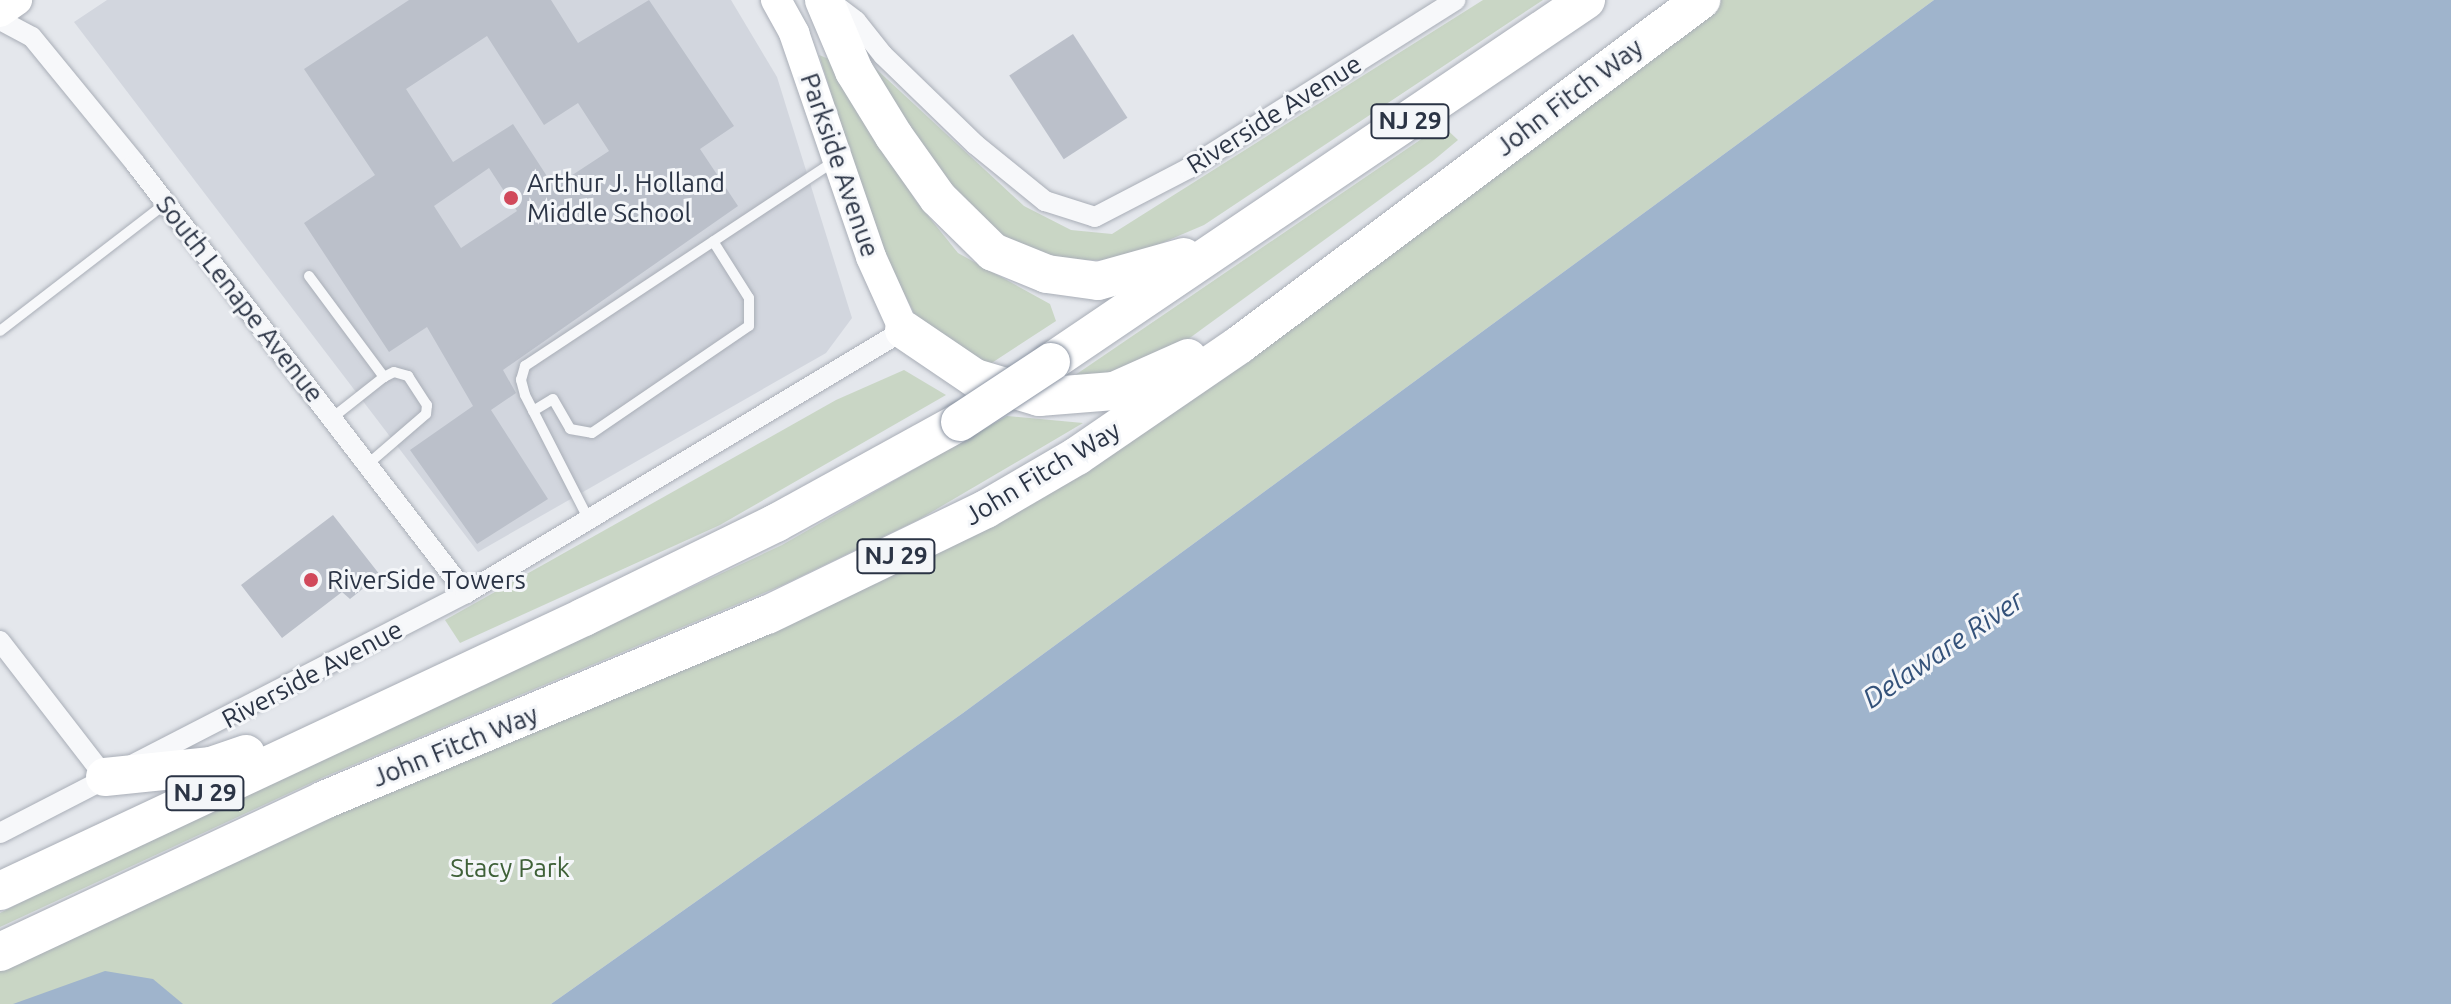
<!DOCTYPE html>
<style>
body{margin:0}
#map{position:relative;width:2451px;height:1004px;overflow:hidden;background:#e4e7ec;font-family:Ubuntu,sans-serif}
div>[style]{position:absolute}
.built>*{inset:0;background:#d2d6de}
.green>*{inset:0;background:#c9d6c5}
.water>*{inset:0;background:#9fb4cc}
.building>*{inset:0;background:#bbc0ca;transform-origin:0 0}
.roads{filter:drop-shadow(0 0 2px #a9aeb7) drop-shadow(0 0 2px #a9aeb7)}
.service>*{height:10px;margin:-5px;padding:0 5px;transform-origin:5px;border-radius:5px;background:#f7f8fa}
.minor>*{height:20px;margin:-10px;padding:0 10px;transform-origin:10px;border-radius:10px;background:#f7f8fa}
.secondary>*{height:30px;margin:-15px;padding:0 15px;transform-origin:15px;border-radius:15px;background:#fff}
.motorway>*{height:38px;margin:-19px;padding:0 19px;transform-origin:19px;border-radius:19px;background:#fff}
.bridges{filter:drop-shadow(0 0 2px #8b94a3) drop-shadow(0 0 2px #8b94a3)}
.motorway-bridge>*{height:38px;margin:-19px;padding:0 19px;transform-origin:19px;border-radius:19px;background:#fff}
.dots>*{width:22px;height:22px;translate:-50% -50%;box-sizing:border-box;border:4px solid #f4f6f9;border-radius:50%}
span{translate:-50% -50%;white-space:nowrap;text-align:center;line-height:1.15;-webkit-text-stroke:6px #f4f6f9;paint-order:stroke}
.shield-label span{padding:2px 6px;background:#f4f6f9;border:2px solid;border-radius:6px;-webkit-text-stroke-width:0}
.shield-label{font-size:24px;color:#2b3445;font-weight:700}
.street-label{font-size:26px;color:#2b3445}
.poi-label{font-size:26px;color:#2b3445}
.left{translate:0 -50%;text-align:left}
.park-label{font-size:26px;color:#3f6138}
.water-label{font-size:28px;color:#34527a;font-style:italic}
</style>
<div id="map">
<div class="built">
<div style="clip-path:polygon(107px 0,731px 0,777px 77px,852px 318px,826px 353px,478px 552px,74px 22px)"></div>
</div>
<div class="green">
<div style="clip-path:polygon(1483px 0,1543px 0,1204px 225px,1122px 260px,1058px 260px,1001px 240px,936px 179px,860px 54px,1024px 206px,1071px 230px,1112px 234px)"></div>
<div style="clip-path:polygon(1700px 0,1934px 0,963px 713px,551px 1004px,0 1004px,0 952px,986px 509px)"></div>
<div style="clip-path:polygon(819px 55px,829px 59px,916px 201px,958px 253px,1050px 304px,1056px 321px,984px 368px,916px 317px,878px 242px)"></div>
<div style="clip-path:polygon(1442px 125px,1458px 140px,1434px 160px,1154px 364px,1062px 384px)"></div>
<div style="clip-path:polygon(904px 370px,946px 395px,720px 525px,460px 643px,445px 620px,836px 400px)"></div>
<div style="clip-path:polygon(1007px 416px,1083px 423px,918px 520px,783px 585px,324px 777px,0 927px,0 913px,112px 857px,782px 545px)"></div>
</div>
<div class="water">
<div style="clip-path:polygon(1934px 0,2451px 0,2451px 1004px,551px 1004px,963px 713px)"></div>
<div style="clip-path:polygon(105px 971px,153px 979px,183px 1004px,13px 1004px)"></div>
</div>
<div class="building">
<div style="clip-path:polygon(evenodd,409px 0,551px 0,578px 43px,649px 0,734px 126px,700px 149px,738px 206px,503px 370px,516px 393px,491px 410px,548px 499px,477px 544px,410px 450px,473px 406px,427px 327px,389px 352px,304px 223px,375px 175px,304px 69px,409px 0,487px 36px,544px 125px,578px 103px,609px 151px,554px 187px,513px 124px,453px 162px,406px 89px,487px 36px,409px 0,489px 168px,517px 211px,461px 248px,434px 206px,489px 168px)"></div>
<div style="left:1073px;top:34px;width:100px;height:76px;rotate:57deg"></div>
<div style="clip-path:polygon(333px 515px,380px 575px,350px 599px,342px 592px,282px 638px,241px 585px)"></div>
</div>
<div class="roads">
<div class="service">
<div style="left:309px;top:276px;width:126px;rotate:53.4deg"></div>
<div style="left:0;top:331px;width:210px;rotate:-37.6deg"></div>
<div style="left:533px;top:411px;width:23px;rotate:-31deg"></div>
<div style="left:553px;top:399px;width:34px;rotate:60deg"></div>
<div style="left:570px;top:429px;width:22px;rotate:10deg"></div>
<div style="left:592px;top:433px;width:190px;rotate:-34.3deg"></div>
<div style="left:749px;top:326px;width:28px;rotate:-90deg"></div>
<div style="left:749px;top:298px;width:67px;rotate:-122.3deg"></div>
<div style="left:332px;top:418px;width:66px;rotate:-38.3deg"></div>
<div style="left:384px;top:377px;width:11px;rotate:-27deg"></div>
<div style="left:394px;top:372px;width:15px;rotate:16deg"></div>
<div style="left:408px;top:376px;width:35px;rotate:57deg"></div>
<div style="left:427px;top:405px;width:9px;rotate:96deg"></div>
<div style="left:426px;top:414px;width:77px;rotate:139.2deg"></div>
<div style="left:590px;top:522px;width:143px;rotate:-117.1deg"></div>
<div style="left:525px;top:395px;width:16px;rotate:-105deg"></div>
<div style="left:521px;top:380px;width:15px;rotate:-74deg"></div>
<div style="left:525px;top:366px;width:372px;rotate:-33.5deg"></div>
</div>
<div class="minor">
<div style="left:831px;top:2px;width:31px;rotate:37deg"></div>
<div style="left:856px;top:21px;width:43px;rotate:51.5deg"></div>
<div style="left:883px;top:55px;width:129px;rotate:44.1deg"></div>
<div style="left:976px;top:145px;width:89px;rotate:39.1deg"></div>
<div style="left:1045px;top:201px;width:52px;rotate:17.7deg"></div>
<div style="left:1095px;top:217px;width:106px;rotate:-27.5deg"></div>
<div style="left:1189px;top:168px;width:315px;rotate:-32.2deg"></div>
<div style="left:0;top:20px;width:36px;rotate:28deg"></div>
<div style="left:32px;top:37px;width:163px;rotate:50.7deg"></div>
<div style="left:135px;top:163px;width:543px;rotate:52.41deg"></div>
<div style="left:0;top:641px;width:172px;rotate:52.3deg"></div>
<div style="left:0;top:833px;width:524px;rotate:-27.25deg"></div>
<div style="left:466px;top:593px;width:511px;rotate:-30.98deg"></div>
</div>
<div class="secondary">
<div style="left:776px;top:0;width:38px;rotate:61deg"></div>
<div style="left:794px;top:33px;width:237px;rotate:71deg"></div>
<div style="left:871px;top:257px;width:80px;rotate:65.7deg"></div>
<div style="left:0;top:12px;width:21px;rotate:-35deg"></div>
</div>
<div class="motorway">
<div style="left:824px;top:0;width:77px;rotate:67.1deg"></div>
<div style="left:854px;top:71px;width:76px;rotate:58.4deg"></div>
<div style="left:894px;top:136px;width:76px;rotate:54.6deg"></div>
<div style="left:938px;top:198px;width:77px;rotate:44.5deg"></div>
<div style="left:993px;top:252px;width:58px;rotate:22.2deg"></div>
<div style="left:1047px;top:274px;width:51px;rotate:7.8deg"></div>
<div style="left:1098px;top:281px;width:89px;rotate:-15.6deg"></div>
<div style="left:904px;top:330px;width:86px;rotate:34.1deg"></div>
<div style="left:975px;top:378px;width:67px;rotate:16.5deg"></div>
<div style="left:1039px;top:397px;width:75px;rotate:-4.6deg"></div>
<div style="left:1114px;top:391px;width:81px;rotate:-24deg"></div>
<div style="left:1051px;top:362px;width:646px;rotate:-34.08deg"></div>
<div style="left:105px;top:777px;width:107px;rotate:-5.9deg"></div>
<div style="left:211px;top:766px;width:37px;rotate:-19deg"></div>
<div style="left:0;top:891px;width:645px;rotate:-25.13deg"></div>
<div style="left:584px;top:617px;width:214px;rotate:-26.1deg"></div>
<div style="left:776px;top:523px;width:210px;rotate:-28.8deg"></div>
<div style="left:0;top:952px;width:358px;rotate:-25.1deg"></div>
<div style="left:324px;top:800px;width:480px;rotate:-22.7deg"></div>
<div style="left:767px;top:615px;width:243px;rotate:-25.8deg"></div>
<div style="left:986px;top:509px;width:105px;rotate:-30.2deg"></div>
<div style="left:1077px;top:456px;width:196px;rotate:-34.4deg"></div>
<div style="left:1239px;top:345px;width:577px;rotate:-36.75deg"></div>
</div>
</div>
<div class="bridges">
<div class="motorway-bridge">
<div style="left:960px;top:422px;width:109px;rotate:-33.4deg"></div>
</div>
</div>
<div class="dots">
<div style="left:511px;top:198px;background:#d1495b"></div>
<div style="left:311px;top:580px;background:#d1495b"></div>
</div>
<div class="shield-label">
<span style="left:1410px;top:121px">NJ 29</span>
<span style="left:896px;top:556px">NJ 29</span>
<span style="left:205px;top:793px">NJ 29</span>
</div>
<div class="street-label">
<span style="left:1569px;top:97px;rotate:-37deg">John Fitch Way</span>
<span style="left:1274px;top:114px;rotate:-32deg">Riverside Avenue</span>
<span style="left:840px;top:165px;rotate:71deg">Parkside Avenue</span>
<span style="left:240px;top:299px;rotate:52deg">South Lenape Avenue</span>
<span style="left:1042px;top:473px;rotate:-31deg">John Fitch Way</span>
<span style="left:312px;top:674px;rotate:-28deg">Riverside Avenue</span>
<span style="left:455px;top:746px;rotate:-22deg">John Fitch Way</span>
</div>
<div class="poi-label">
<span class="left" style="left:527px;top:198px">Arthur J. Holland<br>Middle School</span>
<span class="left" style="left:327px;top:580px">RiverSide Towers</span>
</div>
<div class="park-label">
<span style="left:510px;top:868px">Stacy Park</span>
</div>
<div class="water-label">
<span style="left:1943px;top:649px;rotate:-34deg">Delaware River</span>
</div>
</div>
